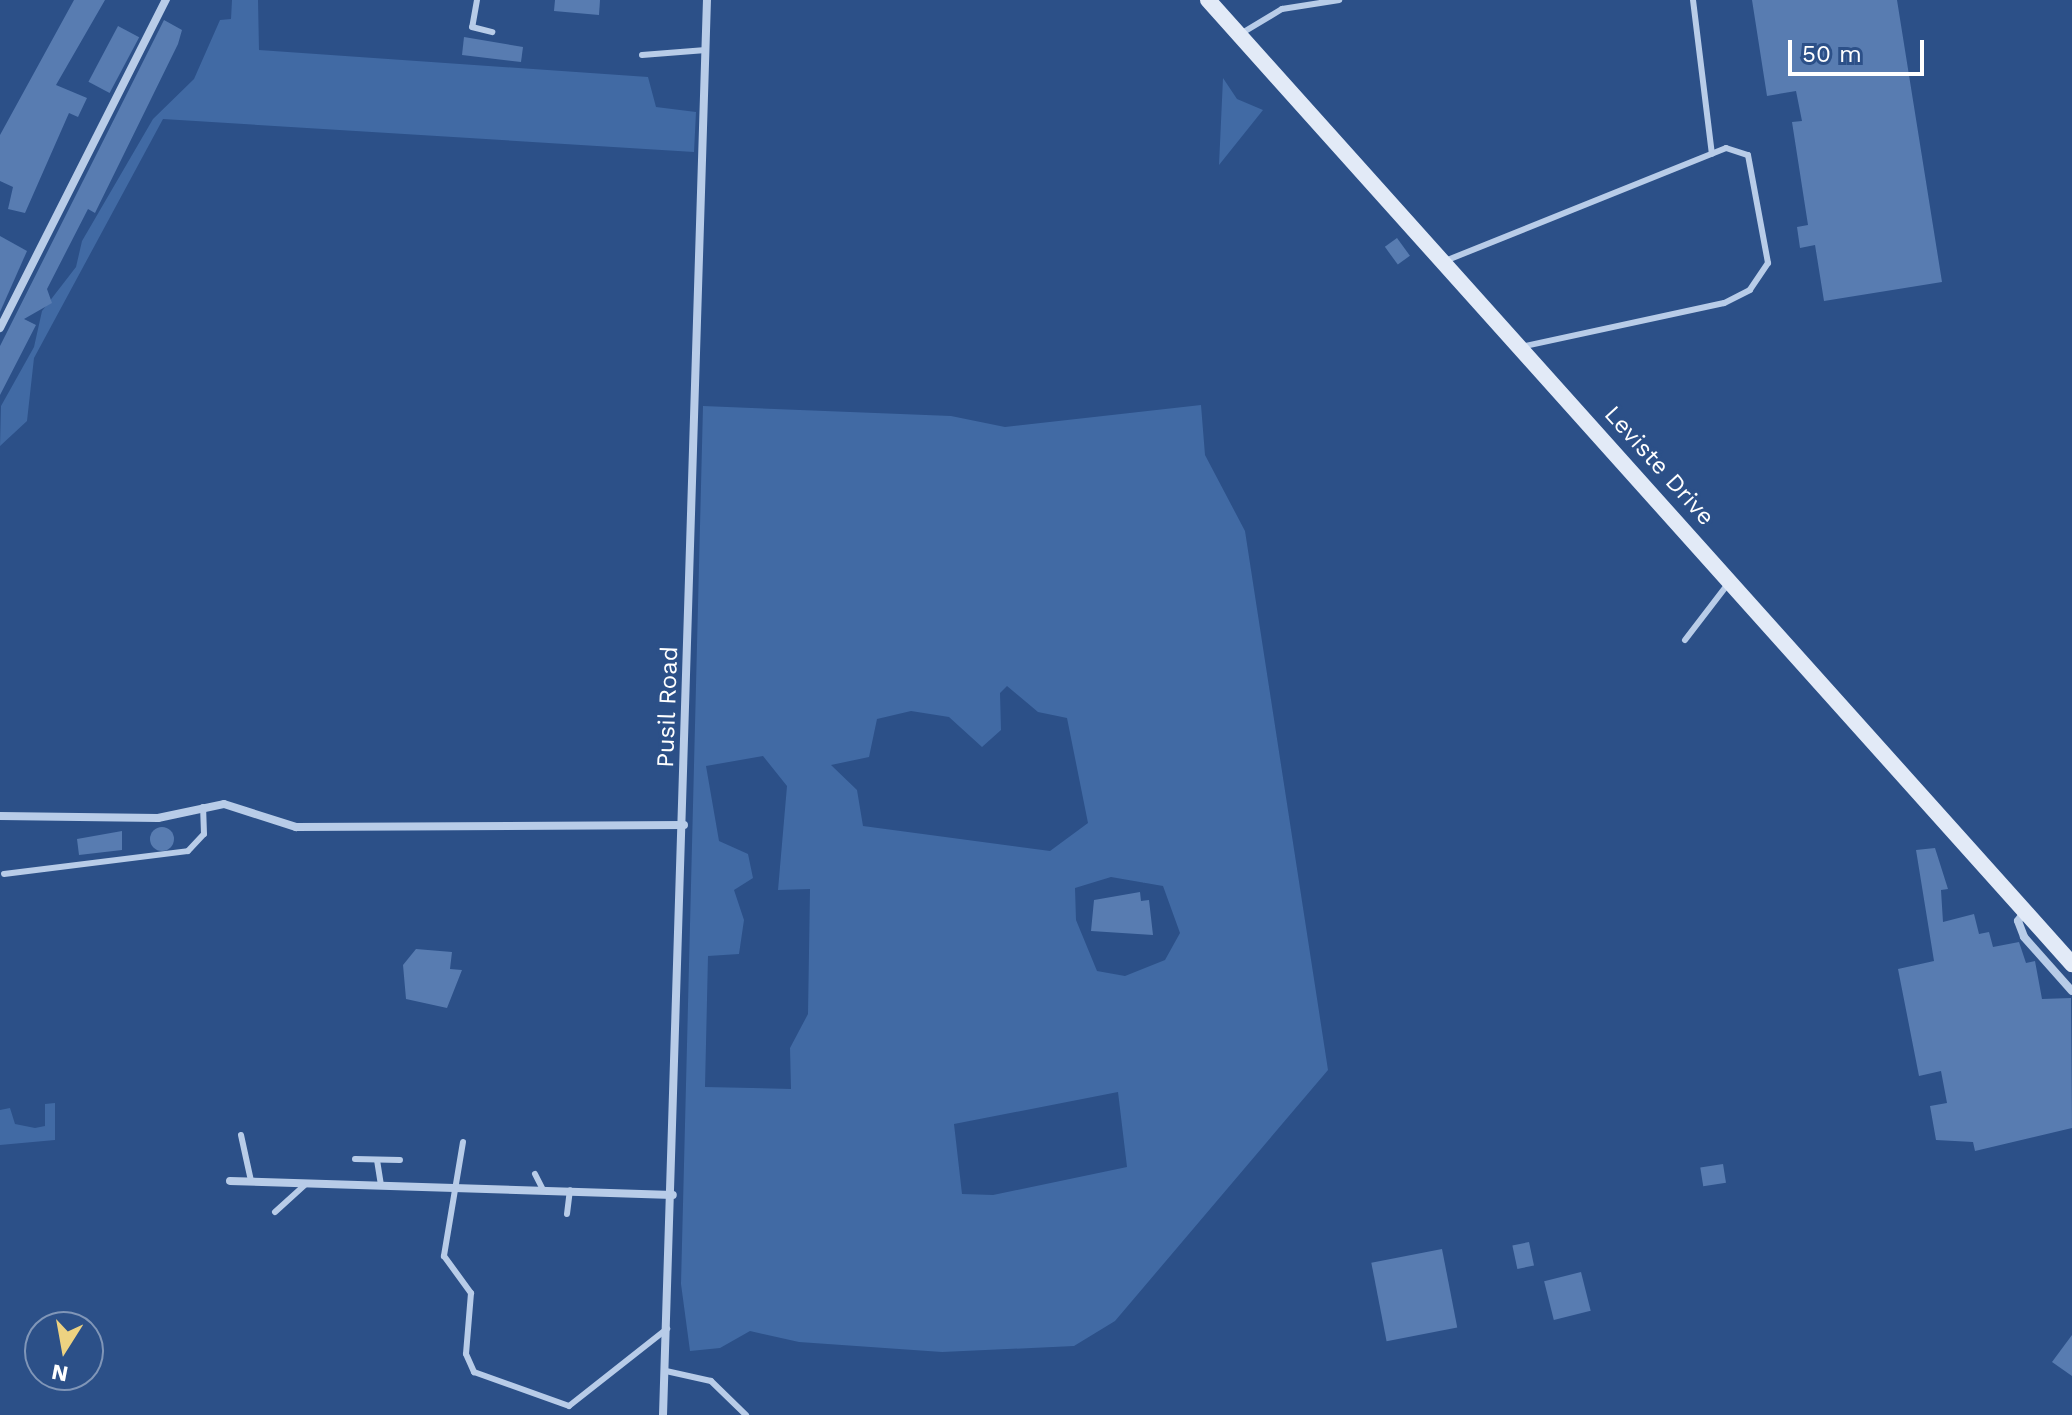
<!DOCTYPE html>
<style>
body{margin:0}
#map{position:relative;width:2072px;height:1415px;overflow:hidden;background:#2c5088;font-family:"Work Sans",sans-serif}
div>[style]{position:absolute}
.green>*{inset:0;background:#416aa4}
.building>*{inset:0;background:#587cb1;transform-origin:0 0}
.round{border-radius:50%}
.service>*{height:6px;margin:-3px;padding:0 3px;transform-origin:3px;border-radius:3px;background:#b8cce8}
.minor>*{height:8px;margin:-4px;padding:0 4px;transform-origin:4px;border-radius:4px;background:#b8cce8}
.secondary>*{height:16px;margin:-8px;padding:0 8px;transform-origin:8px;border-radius:8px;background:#e2eaf7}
span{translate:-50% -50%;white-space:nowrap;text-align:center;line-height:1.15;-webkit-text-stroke:7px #2c5088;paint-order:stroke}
.street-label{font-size:24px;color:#fff}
.north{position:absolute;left:24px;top:1311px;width:80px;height:80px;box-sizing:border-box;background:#2c5088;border:2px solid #8096b8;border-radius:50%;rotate:191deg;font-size:22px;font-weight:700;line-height:32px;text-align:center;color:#fff}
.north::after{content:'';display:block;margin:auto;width:28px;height:36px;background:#edd281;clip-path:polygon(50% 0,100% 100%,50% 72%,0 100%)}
.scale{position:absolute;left:1788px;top:40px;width:136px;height:36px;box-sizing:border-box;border:4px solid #fff;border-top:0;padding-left:10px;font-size:24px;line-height:28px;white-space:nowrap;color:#fff;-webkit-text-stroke:6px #2c5088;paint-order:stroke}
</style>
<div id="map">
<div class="green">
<div style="clip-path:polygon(232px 0,258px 0,259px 50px,648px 77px,656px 107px,696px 112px,694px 152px,163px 119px,34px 358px,27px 421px,0 446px,1px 406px,34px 347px,42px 311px,76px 267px,82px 241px,153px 119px,194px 79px,220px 20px,231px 19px)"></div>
<div style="clip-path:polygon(1223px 78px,1237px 99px,1263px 110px,1219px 165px)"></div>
<div style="clip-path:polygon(evenodd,1201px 405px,1205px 455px,1245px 531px,1328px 1070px,1115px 1321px,1074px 1346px,942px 1352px,799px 1342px,750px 1331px,720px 1348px,690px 1351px,681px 1284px,703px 406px,951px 416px,1005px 427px,1201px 405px,1007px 686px,1038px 712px,1067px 718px,1088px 823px,1050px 851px,863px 826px,857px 790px,831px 765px,869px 757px,877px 719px,911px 711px,949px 717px,982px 747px,1001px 730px,1000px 693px,1007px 686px,1201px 405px,763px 756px,787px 786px,778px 890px,810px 889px,808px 1014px,790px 1048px,791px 1089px,705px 1087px,708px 956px,739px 954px,744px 920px,734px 890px,753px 878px,748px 854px,719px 841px,706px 766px,763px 756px,1201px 405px,1111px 877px,1163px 886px,1180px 933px,1165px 960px,1125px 976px,1097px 971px,1076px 920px,1075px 888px,1111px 877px,1201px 405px,1118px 1092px,1127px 1167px,993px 1195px,962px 1194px,954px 1124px,1118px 1092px)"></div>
<div style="clip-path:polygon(55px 1103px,55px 1140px,0 1145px,0 1110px,10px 1108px,15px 1124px,35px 1128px,45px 1126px,45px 1104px)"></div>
</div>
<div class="building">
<div style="clip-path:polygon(74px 0,105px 0,56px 85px,87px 98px,78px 117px,69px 113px,25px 213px,8px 209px,13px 187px,0 181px,0 135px)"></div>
<div style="clip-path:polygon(555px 0,600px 0,599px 15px,554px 11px)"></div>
<div style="clip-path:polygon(1752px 0,1897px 0,1942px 282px,1824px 301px,1815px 245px,1800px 248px,1797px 227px,1808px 225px,1792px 122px,1802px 121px,1796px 91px,1767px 96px)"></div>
<div style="clip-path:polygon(164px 20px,182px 30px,178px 44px,95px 213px,88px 209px,47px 289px,52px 303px,24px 319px,36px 325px,0 395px,0 346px)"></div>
<div style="left:118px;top:26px;width:24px;height:63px;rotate:28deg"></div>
<div style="clip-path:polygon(464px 37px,523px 47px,521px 62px,462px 55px)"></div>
<div style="clip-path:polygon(0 236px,27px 251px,0 312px)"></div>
<div style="left:1397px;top:238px;width:22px;height:15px;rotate:54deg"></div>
<div class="round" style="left:150px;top:827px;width:24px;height:24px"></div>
<div style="clip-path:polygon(122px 831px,122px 850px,79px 855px,77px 839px)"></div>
<div style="clip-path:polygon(1935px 848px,1948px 889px,1941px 890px,1943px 922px,1974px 914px,1979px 934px,1989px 932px,1993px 947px,2019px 942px,2026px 963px,2035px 961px,2042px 999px,2071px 998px,2072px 1128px,1975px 1151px,1973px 1142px,1936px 1140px,1930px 1106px,1947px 1103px,1941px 1071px,1919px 1076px,1898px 969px,1934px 961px,1916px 850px)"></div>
<div style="clip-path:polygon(1140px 892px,1141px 901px,1149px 900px,1153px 935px,1091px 931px,1094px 900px)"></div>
<div style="clip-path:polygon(416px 949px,452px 952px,450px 969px,462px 970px,447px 1008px,406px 999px,403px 965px)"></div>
<div style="left:1723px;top:1164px;width:19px;height:23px;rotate:81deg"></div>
<div style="left:1529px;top:1242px;width:24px;height:17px;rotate:78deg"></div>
<div style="left:1442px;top:1249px;width:80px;height:72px;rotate:79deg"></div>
<div style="left:1581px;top:1272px;width:40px;height:38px;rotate:76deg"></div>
<div style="clip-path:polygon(2072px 1335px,2072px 1376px,2052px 1362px)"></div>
</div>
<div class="service">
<div style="left:477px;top:0;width:27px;rotate:100deg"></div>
<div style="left:472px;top:27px;width:21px;rotate:14deg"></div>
<div style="left:1693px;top:0;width:155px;rotate:83deg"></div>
<div style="left:1242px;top:33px;width:47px;rotate:-31deg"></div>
<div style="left:1282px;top:9px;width:58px;rotate:-9deg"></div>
<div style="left:642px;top:55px;width:64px;rotate:-4.5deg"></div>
<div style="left:1445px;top:261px;width:303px;rotate:-21.9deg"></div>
<div style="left:1726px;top:148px;width:23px;rotate:18deg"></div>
<div style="left:1748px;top:155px;width:110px;rotate:79.5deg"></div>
<div style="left:1768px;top:263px;width:32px;rotate:124deg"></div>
<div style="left:1750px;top:290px;width:29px;rotate:153deg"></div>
<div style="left:1724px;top:303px;width:208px;rotate:167.8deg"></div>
<div style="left:1685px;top:640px;width:71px;rotate:-52.5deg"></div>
<div style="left:4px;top:874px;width:185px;rotate:-7.1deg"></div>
<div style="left:188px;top:851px;width:23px;rotate:-47deg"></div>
<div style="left:204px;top:834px;width:27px;rotate:-92deg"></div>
<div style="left:241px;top:1135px;width:47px;rotate:77.7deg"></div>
<div style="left:463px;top:1142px;width:116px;rotate:99.5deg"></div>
<div style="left:444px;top:1256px;width:46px;rotate:53.9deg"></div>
<div style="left:471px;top:1293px;width:61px;rotate:94.7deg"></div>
<div style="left:466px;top:1354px;width:20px;rotate:66deg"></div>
<div style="left:474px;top:1372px;width:101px;rotate:19.7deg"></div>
<div style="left:569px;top:1406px;width:125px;rotate:-38.2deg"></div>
<div style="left:355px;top:1159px;width:45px;rotate:1.3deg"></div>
<div style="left:377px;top:1160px;width:25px;rotate:81deg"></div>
<div style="left:535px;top:1174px;width:16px;rotate:63deg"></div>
<div style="left:275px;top:1212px;width:43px;rotate:-42.2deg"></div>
<div style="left:567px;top:1214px;width:24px;rotate:-83deg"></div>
<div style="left:666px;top:1371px;width:46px;rotate:12.5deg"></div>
<div style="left:711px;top:1381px;width:49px;rotate:44.2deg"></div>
</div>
<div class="minor">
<div style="left:0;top:328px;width:368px;rotate:-63.2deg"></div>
<div style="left:0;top:816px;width:158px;rotate:0.7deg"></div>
<div style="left:158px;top:818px;width:67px;rotate:-12deg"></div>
<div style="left:224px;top:804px;width:76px;rotate:17.7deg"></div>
<div style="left:296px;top:827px;width:388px;rotate:-0.3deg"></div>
<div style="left:2025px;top:911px;width:12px;rotate:125deg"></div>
<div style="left:2018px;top:921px;width:17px;rotate:69deg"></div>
<div style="left:2024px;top:937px;width:72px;rotate:48.4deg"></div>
<div style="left:230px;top:1181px;width:443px;rotate:1.8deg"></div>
<div style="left:663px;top:1415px;width:1416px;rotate:-88.22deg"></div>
</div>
<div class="secondary">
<div style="left:1208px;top:0;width:1295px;rotate:48.13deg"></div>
</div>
<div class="street-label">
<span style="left:1659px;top:466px;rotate:48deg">Leviste Drive</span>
<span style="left:668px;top:707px;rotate:-88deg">Pusil Road</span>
</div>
<div class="north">N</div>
<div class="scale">50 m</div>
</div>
